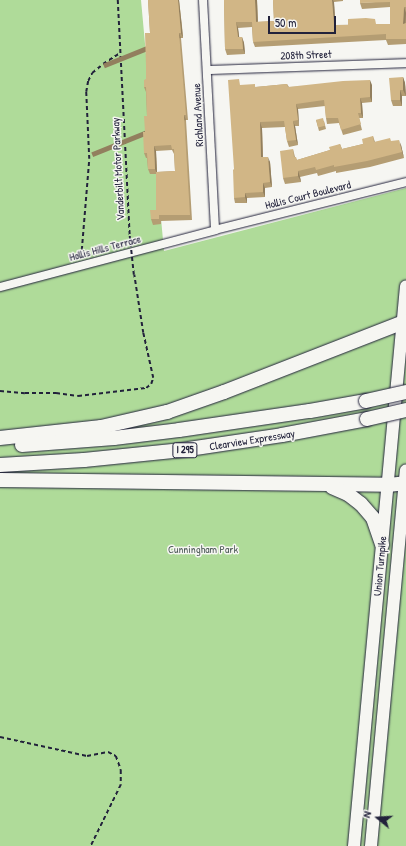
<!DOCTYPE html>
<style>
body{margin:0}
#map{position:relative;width:406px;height:846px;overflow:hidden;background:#f6f6f2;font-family:"Patrick Hand",sans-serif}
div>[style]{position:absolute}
.green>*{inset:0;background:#afdb99}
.path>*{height:1.5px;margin-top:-0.75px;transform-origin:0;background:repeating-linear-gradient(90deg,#22223b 0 4px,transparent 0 7px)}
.roads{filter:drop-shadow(0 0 1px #22223b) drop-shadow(0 0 1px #22223b)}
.minor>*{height:8px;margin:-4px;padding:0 4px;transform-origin:4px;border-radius:4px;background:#f6f6f2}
.primary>*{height:12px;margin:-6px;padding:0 6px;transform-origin:6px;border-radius:6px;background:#f6f6f2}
.motorway>*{height:14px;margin:-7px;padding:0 7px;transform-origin:7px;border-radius:7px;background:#f6f6f2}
.path-bridge>*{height:1.5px;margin-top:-0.75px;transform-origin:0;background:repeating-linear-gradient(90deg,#22223b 0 4px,transparent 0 7px)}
.bridges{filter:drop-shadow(0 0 1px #22223b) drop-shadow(0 0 1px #22223b)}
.motorway-bridge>*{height:14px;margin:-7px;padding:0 7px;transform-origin:7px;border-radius:7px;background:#f6f6f2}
.wall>*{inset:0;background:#b49d73}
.shaded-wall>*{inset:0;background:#927f5e;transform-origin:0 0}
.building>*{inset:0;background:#d1b686;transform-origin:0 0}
span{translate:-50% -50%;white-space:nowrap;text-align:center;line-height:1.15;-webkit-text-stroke:3px #f6f6f2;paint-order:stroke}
.shield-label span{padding:1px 3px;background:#f6f6f2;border:1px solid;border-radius:3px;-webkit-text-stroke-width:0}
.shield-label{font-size:10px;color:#22223b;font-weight:700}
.street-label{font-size:11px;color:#22223b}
.park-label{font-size:11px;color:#4c5a57}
.north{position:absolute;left:358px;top:798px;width:40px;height:40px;-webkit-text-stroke:3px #f6f6f2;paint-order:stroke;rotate:288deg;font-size:11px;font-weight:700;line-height:16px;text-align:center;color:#22223b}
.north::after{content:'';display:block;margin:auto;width:14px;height:18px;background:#22223b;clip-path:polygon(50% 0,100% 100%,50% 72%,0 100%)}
.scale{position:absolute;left:268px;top:16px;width:68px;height:18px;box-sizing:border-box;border:2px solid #22223b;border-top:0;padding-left:5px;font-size:12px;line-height:14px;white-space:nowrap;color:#22223b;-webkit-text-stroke:3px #f6f6f2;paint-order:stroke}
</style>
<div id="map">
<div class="green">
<div style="clip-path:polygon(0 0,141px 0,164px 251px,406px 188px,406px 846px,0 846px)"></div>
</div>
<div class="path">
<div style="left:118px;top:0;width:236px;rotate:87.1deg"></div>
<div style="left:81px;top:257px;width:98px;rotate:-85.3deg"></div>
<div style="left:89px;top:159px;width:67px;rotate:-92.6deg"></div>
<div style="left:86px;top:92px;width:11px;rotate:-80deg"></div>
<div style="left:88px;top:81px;width:9px;rotate:-63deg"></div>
<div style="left:92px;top:73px;width:14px;rotate:-39deg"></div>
<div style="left:103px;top:64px;width:20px;rotate:-33deg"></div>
<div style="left:0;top:391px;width:25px;rotate:5deg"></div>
<div style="left:25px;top:393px;width:31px"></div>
<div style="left:56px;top:393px;width:22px;rotate:8deg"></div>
<div style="left:78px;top:396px;width:68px;rotate:-6.7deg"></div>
<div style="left:146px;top:388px;width:6px;rotate:-39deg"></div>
<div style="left:151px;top:384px;width:6px;rotate:-72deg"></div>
<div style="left:153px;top:378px;width:46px;rotate:-102.5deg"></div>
<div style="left:143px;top:333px;width:59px;rotate:-98.8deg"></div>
<div style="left:0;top:737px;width:89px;rotate:12.3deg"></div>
<div style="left:87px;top:756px;width:21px;rotate:-11deg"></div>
<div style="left:108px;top:752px;width:9px;rotate:27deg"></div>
<div style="left:116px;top:756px;width:15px;rotate:70deg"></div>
<div style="left:121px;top:770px;width:15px;rotate:90deg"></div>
<div style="left:121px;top:785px;width:68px;rotate:116.2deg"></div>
</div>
<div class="roads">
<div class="minor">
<div style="left:203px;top:0;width:230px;rotate:87deg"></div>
<div style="left:207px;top:70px;width:199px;rotate:-2deg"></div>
<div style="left:0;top:287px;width:222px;rotate:-14.8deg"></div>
<div style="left:215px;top:230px;width:197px;rotate:-14.1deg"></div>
</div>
<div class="primary">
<div style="left:354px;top:846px;width:562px;rotate:-84.69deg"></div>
<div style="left:371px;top:846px;width:377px;rotate:-84.7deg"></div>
</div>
<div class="motorway">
<div style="left:0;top:438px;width:102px;rotate:-6.2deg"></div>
<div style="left:101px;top:427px;width:68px;rotate:-12.8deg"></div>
<div style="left:167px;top:412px;width:60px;rotate:-19.3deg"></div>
<div style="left:224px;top:392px;width:195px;rotate:-21.3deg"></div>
<div style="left:22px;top:445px;width:92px;rotate:-4.4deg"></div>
<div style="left:114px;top:438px;width:65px;rotate:-7deg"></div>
<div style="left:179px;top:430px;width:132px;rotate:-8.3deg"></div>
<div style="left:310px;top:411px;width:57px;rotate:-10.1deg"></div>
<div style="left:0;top:465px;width:84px;rotate:-3.4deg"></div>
<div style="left:84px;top:460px;width:99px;rotate:-5.8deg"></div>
<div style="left:182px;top:450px;width:101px;rotate:-8.5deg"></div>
<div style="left:282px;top:435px;width:86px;rotate:-10.7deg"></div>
<div style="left:0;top:480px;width:388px;rotate:0.7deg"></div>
<div style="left:388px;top:485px;width:18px;rotate:-6deg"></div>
<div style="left:332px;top:487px;width:17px;rotate:24deg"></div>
<div style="left:348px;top:494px;width:16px;rotate:38deg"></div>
<div style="left:361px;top:504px;width:18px;rotate:49deg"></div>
<div style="left:373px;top:518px;width:28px;rotate:71deg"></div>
</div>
</div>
<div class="path-bridge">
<div style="left:130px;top:236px;width:39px;rotate:84deg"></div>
</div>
<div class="bridges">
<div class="motorway-bridge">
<div style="left:366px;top:401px;width:41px;rotate:-12.7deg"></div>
<div style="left:367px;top:419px;width:40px;rotate:-13deg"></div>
</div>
</div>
<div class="wall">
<div style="clip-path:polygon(evenodd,148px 0,179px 0,182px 26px,183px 38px,181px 38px,188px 120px,186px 120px,192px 220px,161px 221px,161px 224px,153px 225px,151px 219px,156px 210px,156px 174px,150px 174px,148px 169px,147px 158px,146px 158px,144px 153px,145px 132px,147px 116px,146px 92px,144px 87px,146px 79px,150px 33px,148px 0,172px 150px,174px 154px,175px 171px,157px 172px,156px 151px,172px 150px)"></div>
<div style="clip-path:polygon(224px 0,257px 0,258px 22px,274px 21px,273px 0,343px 0,343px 1px,334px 2px,335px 25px,390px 24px,390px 7px,362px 9px,360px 3px,406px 0,406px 44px,388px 45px,386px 40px,255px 47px,253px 42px,252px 27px,238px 28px,239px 37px,242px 37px,244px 43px,245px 54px,227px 55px,225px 49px)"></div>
<div style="clip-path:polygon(403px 77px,405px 83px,406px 96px,402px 96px,402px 106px,393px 106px,391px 100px)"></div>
<div style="clip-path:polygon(287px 84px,289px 87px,372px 85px,372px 102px,362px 103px,363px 118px,359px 118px,362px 130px,343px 135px,339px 123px,327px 124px,326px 118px,325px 106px,298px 109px,299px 126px,295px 126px,298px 145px,289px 147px,287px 141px,285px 127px,262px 128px,263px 157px,270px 162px,272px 187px,265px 188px,265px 197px,247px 198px,247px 203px,235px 203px,234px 198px,234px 169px,241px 85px,256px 87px)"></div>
<div style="clip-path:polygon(316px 120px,324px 121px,326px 129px,319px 131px)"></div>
<div style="clip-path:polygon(373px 136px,375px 142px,392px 141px,401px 145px,404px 158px,370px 167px,336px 173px,336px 171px,318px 176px,317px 173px,300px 177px,301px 182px,285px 184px,283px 178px,293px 149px,295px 157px,297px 160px,330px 150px,340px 144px,342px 149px,363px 144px)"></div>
</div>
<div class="shaded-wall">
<div style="clip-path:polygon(178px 0,179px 0,183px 38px,181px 33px)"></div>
<div style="clip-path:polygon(255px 0,257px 0,258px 27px,256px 22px)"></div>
<div style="clip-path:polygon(332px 0,333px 0,334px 2px,336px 31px,334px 25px)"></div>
<div style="clip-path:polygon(404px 7px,406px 13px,405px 29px,403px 24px)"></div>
<div style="clip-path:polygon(236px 22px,238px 28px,240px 43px,238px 37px)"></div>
<div style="left:179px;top:33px;width:5px;height:82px;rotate:68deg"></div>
<div style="clip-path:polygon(242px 37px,244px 43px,245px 54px,243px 49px)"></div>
<div style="clip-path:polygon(403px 77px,405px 83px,406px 96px,403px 90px)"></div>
<div style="clip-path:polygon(370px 80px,372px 85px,372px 102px,370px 97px)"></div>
<div style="clip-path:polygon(400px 90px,402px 96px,402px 106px,400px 100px)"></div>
<div style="clip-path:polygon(360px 98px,362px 103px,363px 118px,361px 113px)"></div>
<div style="clip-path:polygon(296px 104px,298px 109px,299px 126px,298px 120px)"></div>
<div style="left:184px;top:115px;width:5px;height:100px;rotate:68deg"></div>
<div style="clip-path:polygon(293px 121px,295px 126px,298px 145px,296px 140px)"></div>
<div style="clip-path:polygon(260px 122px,262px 128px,263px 163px,261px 157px)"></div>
<div style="clip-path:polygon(399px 140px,401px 145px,404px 158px,402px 152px)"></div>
<div style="clip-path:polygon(154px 146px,156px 151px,157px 174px,155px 169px)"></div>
<div style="clip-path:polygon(268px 157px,270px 162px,272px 187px,270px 182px)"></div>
<div style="clip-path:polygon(298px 171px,300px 177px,301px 182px,298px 176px)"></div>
<div style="clip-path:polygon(263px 183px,265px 188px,265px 197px,263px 192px)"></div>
<div style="clip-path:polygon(245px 193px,247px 198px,247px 203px,245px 197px)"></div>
</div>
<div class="building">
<div style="clip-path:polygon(148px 0,178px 0,181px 33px,179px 33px,186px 115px,184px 115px,190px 215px,159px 215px,159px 219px,151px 219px,150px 210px,156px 210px,156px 172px,175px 171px,174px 149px,172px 149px,171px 145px,154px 146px,155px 169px,148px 169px,147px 153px,144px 153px,143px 132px,145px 132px,144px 116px,147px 116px,146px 87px,144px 87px,144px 80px,146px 79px,146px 66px,145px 33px,150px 33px)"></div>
<div style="clip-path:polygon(224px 0,255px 0,256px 22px,236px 22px,238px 37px,242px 37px,243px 49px,225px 49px)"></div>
<div style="clip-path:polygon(273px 0,332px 0,334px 25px,348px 25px,348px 19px,366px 18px,375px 19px,376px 24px,390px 24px,390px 2px,360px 3px,360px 0,406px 0,406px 7px,404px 7px,403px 24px,406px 23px,406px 39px,386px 39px,386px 34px,253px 42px,252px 22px,274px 21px)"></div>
<div style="clip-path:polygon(403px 77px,403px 90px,400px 90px,400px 100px,391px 100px,389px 78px)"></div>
<div style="clip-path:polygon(239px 79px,240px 85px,255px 84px,255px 87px,287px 84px,288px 87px,343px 81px,370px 80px,370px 97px,360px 98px,361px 113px,358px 113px,361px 124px,341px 130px,338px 118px,326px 118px,324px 100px,296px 104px,298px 120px,293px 121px,296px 140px,287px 141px,284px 121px,260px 122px,261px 157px,268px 157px,270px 182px,263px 183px,263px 192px,245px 193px,245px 197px,234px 198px,233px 170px,234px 169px,228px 80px)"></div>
<div style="left:323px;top:118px;width:8px;height:7px;rotate:76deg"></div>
<div style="clip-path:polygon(373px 136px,374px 142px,390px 138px,391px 141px,399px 140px,402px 152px,367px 161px,334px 167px,334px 165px,316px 170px,315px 167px,298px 171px,298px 176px,283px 178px,280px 151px,293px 149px,294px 157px,296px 157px,297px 160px,330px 150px,329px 147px,340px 144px,342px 149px,363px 144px,362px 139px)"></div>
</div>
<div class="shield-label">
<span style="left:185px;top:450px">I 295</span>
</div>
<div class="street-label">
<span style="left:306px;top:55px;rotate:-2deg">208th Street</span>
<span style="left:198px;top:115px;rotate:-93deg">Richland Avenue</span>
<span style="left:118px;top:169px;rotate:-93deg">Vanderbilt Motor Parkway</span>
<span style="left:308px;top:195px;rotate:-14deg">Hollis Court Boulevard</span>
<span style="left:105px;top:248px;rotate:-15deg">Hollis Hills Terrace</span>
<span style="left:252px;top:440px;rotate:-9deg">Clearview Expressway</span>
<span style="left:380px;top:566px;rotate:-85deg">Union Turnpike</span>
</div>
<div class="park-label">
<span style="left:203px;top:549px">Cunningham Park</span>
</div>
<div class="north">N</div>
<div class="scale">50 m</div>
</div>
